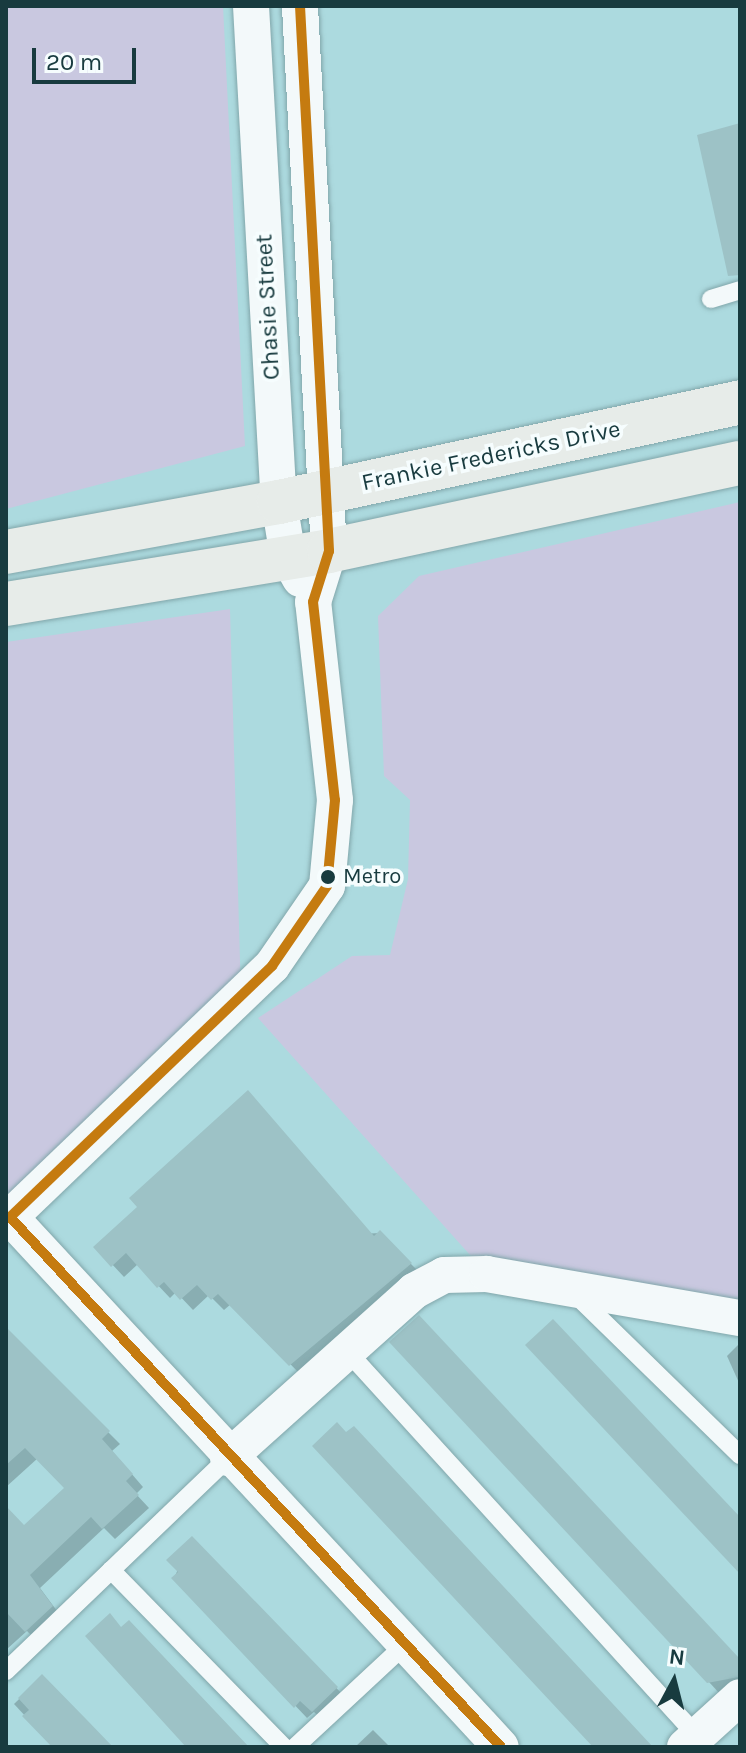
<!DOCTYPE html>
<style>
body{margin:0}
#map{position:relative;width:746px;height:1753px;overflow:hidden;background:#acdadf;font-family:Karla,sans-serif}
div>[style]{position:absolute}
.green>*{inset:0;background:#c9c8e0}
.shadow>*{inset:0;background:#0003}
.building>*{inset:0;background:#9dc2c6}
.roads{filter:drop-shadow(0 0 2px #81a6aa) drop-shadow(0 0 2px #81a6aa)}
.lane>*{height:18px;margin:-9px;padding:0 9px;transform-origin:9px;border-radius:9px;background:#f3f9fa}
.street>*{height:36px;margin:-18px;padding:0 18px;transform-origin:18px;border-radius:18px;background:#f3f9fa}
.secondary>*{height:44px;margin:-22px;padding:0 22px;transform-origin:22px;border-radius:22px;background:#e7ece9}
.bus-1>*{height:10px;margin:-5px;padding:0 5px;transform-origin:5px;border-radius:5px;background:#c57b10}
.dots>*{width:22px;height:22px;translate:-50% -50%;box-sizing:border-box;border:4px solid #f6fdfe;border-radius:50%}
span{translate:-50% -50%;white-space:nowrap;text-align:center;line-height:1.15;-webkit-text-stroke:7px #f6fdfe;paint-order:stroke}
.bus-label{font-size:22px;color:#183b3f}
.left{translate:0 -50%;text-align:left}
.street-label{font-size:24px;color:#183b3f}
.frame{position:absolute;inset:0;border:8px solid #183b3f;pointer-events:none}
.north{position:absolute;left:634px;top:1641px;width:80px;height:80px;-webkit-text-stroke:6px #f6fdfe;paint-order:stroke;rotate:7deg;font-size:22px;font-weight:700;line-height:32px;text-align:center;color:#183b3f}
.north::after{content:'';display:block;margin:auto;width:28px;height:36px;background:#183b3f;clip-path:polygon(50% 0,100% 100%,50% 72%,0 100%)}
.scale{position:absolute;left:32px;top:48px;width:104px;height:36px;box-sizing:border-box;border:4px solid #183b3f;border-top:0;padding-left:10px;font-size:24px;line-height:28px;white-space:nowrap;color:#183b3f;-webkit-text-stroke:6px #f6fdfe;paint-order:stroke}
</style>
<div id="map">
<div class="green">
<div style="clip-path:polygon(6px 6px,223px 6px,245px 446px,6px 509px)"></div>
<div style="clip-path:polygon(740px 502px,740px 1318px,487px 1274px,258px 1018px,352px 956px,390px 955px,408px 879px,410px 800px,384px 776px,378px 616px,419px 576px)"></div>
<div style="clip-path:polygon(230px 609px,241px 996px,6px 1214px,6px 642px)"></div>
</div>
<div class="shadow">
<div style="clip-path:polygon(380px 1233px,422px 1275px,302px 1376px,231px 1304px,224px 1310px,209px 1295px,193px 1310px,176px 1292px,170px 1298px,138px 1264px,124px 1277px,96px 1247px)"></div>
<div style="clip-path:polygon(430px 1330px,740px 1661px,740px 1693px,720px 1694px,709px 1682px)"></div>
<div style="clip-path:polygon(12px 1336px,120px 1444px,112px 1451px,143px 1487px,136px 1494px,149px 1508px,115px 1539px,104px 1528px,40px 1588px,63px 1619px,38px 1642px,27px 1631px,6px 1650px,6px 1508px,24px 1527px,67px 1488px,38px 1458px,6px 1487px,6px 1343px)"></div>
<div style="clip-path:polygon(740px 1343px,740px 1385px,727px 1356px)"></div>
<div style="clip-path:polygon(192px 1539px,348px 1700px,325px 1722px,314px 1712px,307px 1718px,174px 1578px)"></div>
<div style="clip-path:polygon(42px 1677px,110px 1747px,54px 1747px,14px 1704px)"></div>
<div style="clip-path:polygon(373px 1730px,390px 1747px,355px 1747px)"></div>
</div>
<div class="building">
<div style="clip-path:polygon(740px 123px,740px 275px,728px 276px,697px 135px)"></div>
<div style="clip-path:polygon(248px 1090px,374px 1236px,380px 1230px,412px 1263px,289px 1366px,218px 1294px,211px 1300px,197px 1285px,180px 1300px,164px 1282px,157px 1288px,126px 1253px,111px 1267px,93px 1247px,137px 1207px,129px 1198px)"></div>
<div style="clip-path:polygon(419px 1315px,740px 1659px,739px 1677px,707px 1683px,389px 1342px)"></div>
<div style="clip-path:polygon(553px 1319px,740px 1517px,740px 1574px,525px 1345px)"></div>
<div style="clip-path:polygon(6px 1327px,110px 1431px,102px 1439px,133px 1474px,126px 1481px,139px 1495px,102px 1529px,91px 1517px,30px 1575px,53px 1606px,25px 1632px,6px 1612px,6px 1506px,24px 1525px,64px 1488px,25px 1448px,6px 1465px)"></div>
<div style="clip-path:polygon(337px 1422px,346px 1432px,354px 1426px,653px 1747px,593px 1747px,312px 1446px)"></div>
<div style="clip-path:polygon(192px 1536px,338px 1687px,312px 1712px,300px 1701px,294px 1708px,171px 1578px,178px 1572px,166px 1560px)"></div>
<div style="clip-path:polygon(110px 1613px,121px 1627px,129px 1620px,249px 1747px,186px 1747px,85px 1636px)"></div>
<div style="clip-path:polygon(42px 1674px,86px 1719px,113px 1747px,52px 1747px,22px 1716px,29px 1710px,18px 1698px)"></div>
</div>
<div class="roads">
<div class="lane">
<div style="left:711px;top:299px;width:30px;rotate:-17deg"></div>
<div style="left:576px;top:1295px;width:229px;rotate:44.3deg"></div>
<div style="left:347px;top:1351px;width:520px;rotate:47.73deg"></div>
<div style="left:111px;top:1570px;width:248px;rotate:45.7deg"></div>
<div style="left:6px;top:1671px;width:308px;rotate:-43.8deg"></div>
<div style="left:295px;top:1747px;width:151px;rotate:-42.9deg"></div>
</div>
<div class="street">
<div style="left:251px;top:6px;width:497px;rotate:86.8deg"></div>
<div style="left:279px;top:502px;width:56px;rotate:80.7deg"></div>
<div style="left:288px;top:557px;width:25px;rotate:61deg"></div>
<div style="left:10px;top:1217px;width:722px;rotate:47.19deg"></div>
<div style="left:6px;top:1221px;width:368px;rotate:-43.8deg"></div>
<div style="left:272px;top:966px;width:97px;rotate:-55.5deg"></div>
<div style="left:327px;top:886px;width:86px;rotate:-84.7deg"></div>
<div style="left:335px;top:800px;width:199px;rotate:-96.3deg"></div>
<div style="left:313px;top:602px;width:53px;rotate:-72.6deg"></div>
<div style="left:329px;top:551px;width:546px;rotate:-93.05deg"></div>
<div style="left:228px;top:1458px;width:250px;rotate:-41.9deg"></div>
<div style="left:414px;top:1291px;width:34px;rotate:-28deg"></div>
<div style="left:444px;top:1275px;width:43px;rotate:-1.3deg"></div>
<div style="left:487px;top:1274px;width:257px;rotate:9.9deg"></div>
<div style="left:685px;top:1747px;width:74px;rotate:-42.3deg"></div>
</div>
<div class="secondary">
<div style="left:6px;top:552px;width:278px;rotate:-10.4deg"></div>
<div style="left:279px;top:502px;width:472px;rotate:-12.2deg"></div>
<div style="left:6px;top:604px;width:327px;rotate:-9.3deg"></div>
<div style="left:329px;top:551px;width:420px;rotate:-12.1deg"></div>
</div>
</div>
<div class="bus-1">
<div style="left:300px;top:6px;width:546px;rotate:86.95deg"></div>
<div style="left:329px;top:551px;width:53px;rotate:107.4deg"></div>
<div style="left:313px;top:602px;width:199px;rotate:83.7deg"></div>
<div style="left:335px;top:800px;width:86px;rotate:95.3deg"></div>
<div style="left:327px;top:886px;width:97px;rotate:124.5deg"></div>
<div style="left:272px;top:966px;width:363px;rotate:136.2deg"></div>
<div style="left:10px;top:1217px;width:722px;rotate:47.19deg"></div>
</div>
<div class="dots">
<div style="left:328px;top:877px;background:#183b3f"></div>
</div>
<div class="bus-label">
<span class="left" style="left:343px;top:877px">Metro</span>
</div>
<div class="street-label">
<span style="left:268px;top:307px;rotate:-93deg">Chasie Street</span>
<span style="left:491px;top:456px;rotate:-12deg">Frankie Fredericks Drive</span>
</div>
<div class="frame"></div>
<div class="north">N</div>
<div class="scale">20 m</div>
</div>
